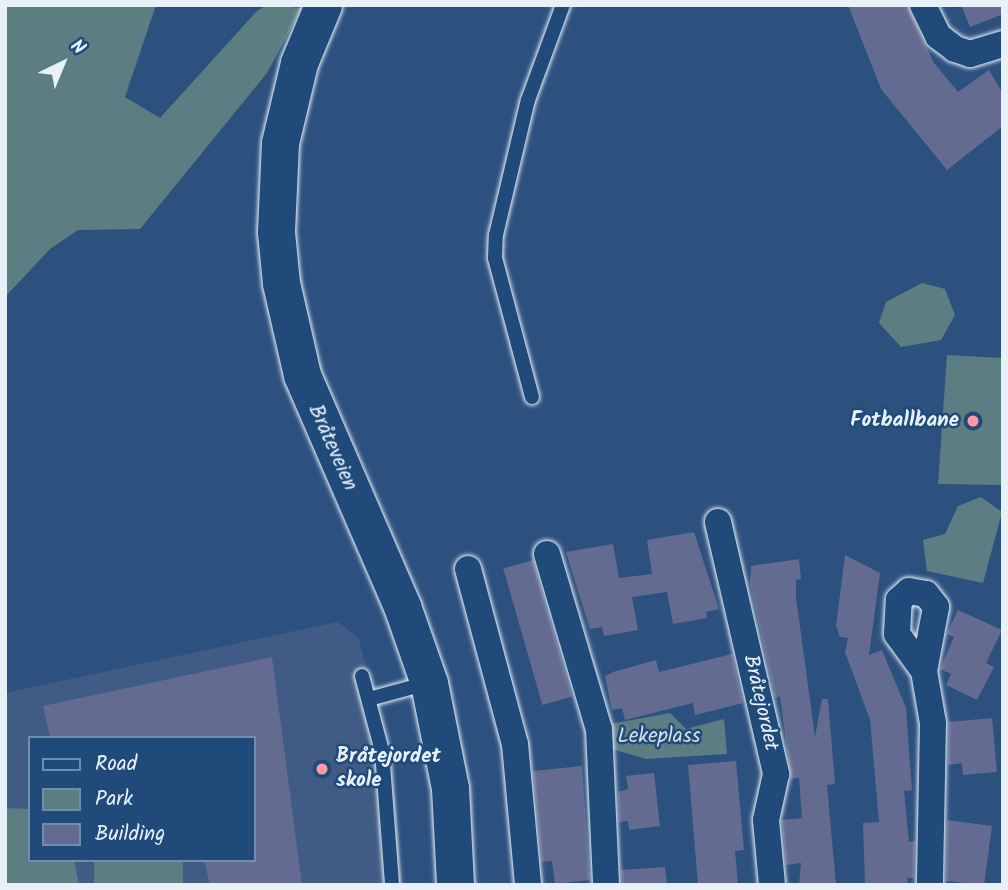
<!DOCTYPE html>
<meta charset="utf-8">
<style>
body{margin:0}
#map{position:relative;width:1008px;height:890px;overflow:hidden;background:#2d517e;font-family:Kalam,sans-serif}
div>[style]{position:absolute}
.built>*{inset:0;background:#405c85}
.green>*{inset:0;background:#5c7d82;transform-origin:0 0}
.building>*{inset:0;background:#636b90;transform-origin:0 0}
.roads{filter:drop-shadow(0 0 2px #e8f1f8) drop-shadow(0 0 2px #e8f1f8)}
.service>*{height:14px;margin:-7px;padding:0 7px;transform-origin:7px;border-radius:7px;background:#1f4a7a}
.minor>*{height:26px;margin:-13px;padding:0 13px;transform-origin:13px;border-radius:13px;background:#1f4a7a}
.secondary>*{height:37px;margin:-18.5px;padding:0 18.5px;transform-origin:18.5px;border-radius:18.5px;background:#1f4a7a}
.dots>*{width:19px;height:19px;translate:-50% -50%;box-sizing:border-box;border:4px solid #1f4a7a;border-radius:50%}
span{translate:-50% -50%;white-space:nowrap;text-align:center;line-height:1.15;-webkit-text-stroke:5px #1f4a7a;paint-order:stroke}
.poi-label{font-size:21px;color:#e8f1f8;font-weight:700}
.right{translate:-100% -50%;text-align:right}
.left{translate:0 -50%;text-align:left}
.street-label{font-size:21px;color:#e8f1f8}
.park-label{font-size:21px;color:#d3e0e6}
.frame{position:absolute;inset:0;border:7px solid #e8f1f8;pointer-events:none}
.legend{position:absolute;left:28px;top:736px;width:228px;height:126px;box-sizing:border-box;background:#1f4a7a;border:2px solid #6f8dac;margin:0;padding:9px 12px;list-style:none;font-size:21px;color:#e8f1f8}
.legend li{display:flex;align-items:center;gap:14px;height:35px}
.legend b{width:35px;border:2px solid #6f8dac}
.north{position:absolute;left:28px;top:28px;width:70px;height:70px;-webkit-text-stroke:5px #1f4a7a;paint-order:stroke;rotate:43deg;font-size:19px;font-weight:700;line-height:28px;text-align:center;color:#e8f1f8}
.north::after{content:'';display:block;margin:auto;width:24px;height:32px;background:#e8f1f8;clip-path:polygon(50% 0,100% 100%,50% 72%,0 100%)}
</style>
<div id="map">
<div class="built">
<div style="clip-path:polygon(evenodd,337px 622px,358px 637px,381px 721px,396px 801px,402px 885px,5px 885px,5px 693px,337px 622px,30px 738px,254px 738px,254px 860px,30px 860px,30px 738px)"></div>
</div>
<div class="green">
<div style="clip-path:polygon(5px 5px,156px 5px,125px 97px,160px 118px,257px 11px,267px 5px,302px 8px,267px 73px,140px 229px,78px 230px,50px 249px,5px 297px)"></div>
<div style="clip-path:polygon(922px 283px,945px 289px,955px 315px,941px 340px,901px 347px,879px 323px,886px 302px)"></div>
<div style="clip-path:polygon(947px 355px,1003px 358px,1003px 485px,938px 484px)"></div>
<div style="clip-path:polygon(981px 497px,1002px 512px,983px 583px,927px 571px,923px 540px,945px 534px,958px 506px)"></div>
<div style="clip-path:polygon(670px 713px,686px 729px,724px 719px,727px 754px,646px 759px,612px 749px,610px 724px)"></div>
<div style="clip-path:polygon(5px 808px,30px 809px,30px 860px,74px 860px,79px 885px,5px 885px)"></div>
<div style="left:94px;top:860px;width:89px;height:25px"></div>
</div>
<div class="building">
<div style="clip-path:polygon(848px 5px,907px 5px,934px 63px,958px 92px,989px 70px,1003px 94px,1003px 126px,947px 170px,881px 89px)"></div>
<div style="clip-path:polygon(961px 5px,1003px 5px,1003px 14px,970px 27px)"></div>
<div style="clip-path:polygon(694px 532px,719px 609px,706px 612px,707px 618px,673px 624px,667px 592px,632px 597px,638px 630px,604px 636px,602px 627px,590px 629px,566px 552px,613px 544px,619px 578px,652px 574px,647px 540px)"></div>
<div style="clip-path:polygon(845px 555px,880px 573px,869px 655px,882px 650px,906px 708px,912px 790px,904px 791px,909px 842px,915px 841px,914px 878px,907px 878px,908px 885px,865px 885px,863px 823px,879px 822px,870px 720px,845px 652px,848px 638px,840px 637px,836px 626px)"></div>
<div style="clip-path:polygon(799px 559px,801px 579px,796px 580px,796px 597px,815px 737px,822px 699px,828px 699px,835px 784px,827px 785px,836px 885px,799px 885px,801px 863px,786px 865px,782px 820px,802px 818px,799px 778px,791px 779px,780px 696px,775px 698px,750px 584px,751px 566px)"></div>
<div style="left:533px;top:560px;width:142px;height:31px;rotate:74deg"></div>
<div style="clip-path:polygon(958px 610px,1002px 630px,986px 663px,994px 667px,977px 700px,946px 685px,951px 674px,940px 669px,954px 637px,947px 634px)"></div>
<div style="clip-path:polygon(732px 654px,743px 703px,695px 715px,693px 703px,625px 720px,622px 708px,612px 710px,605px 676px,613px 672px,656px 660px,659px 672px)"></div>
<div style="clip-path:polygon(272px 657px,302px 885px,210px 885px,204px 860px,254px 860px,254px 738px,50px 738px,43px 706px)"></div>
<div style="clip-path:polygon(992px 718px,997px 772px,963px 775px,962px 763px,948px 765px,949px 722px)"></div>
<div style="clip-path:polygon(736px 761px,744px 850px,735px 851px,738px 885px,698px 885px,688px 765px)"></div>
<div style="clip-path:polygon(582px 766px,590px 880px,555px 884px,552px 861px,542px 862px,533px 771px)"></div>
<div style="clip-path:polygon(654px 773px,660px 826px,629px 830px,628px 821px,619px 822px,618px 792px,628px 789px,626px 776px)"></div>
<div style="clip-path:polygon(947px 820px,992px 826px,984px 885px,946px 881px)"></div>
<div style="clip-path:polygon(665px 867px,667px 885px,622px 885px,621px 870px)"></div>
</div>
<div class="roads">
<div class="service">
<div style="left:532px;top:397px;width:144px;rotate:-104.9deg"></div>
<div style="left:495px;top:258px;width:23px;rotate:-88deg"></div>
<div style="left:496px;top:235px;width:139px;rotate:-76.7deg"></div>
<div style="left:528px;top:100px;width:101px;rotate:-69.8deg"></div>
<div style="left:362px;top:676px;width:78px;rotate:75.1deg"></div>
<div style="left:382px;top:751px;width:134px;rotate:85.7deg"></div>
<div style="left:369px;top:699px;width:61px;rotate:-15.2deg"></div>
</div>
<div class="minor">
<div style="left:923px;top:5px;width:34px;rotate:64deg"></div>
<div style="left:938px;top:36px;width:21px;rotate:37deg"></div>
<div style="left:955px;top:49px;width:16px;rotate:18deg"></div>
<div style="left:970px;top:54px;width:34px;rotate:-17deg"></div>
<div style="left:718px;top:522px;width:259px;rotate:77deg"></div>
<div style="left:776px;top:774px;width:47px;rotate:102.3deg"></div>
<div style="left:766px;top:820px;width:65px;rotate:84.7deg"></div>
<div style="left:547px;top:554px;width:183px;rotate:73.5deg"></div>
<div style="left:599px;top:729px;width:156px;rotate:87.4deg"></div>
<div style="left:468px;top:569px;width:181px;rotate:75deg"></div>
<div style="left:515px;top:744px;width:142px;rotate:84.7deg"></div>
<div style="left:924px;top:671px;width:46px;rotate:-126.1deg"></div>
<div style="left:897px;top:634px;width:34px;rotate:-87deg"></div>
<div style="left:899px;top:600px;width:13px;rotate:-42deg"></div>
<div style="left:909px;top:591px;width:17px;rotate:10deg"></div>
<div style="left:926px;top:594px;width:16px;rotate:52deg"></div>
<div style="left:936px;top:607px;width:65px;rotate:100.6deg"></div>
<div style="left:924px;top:671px;width:53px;rotate:80.2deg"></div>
<div style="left:933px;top:723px;width:162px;rotate:91.1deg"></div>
</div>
<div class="secondary">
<div style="left:323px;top:5px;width:63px;rotate:112.5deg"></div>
<div style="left:299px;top:63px;width:82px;rotate:103.4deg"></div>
<div style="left:280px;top:143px;width:89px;rotate:92.6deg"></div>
<div style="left:276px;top:232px;width:51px;rotate:84.4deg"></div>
<div style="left:281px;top:283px;width:94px;rotate:77.1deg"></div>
<div style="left:302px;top:375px;width:252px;rotate:66.6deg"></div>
<div style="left:402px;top:606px;width:82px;rotate:70.7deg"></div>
<div style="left:429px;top:683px;width:107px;rotate:78.7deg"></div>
<div style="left:450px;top:788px;width:97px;rotate:87deg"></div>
</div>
</div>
<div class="dots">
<div style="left:973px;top:421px;background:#ff9aa2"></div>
<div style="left:322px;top:769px;background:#ff9aa2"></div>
</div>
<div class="poi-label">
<span class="right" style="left:959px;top:421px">Fotballbane</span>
<span class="left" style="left:336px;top:769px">Bråtejordet<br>skole</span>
</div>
<div class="street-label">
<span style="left:332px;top:448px;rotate:66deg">Bråteveien</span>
<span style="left:760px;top:703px;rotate:77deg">Bråtejordet</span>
</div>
<div class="park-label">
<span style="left:659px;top:737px">Lekeplass</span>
</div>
<div class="frame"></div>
<ul class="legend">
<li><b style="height:9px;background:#1f4a7a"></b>Road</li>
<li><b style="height:19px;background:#5c7d82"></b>Park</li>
<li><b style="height:19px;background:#636b90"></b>Building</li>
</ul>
<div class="north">N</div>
</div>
